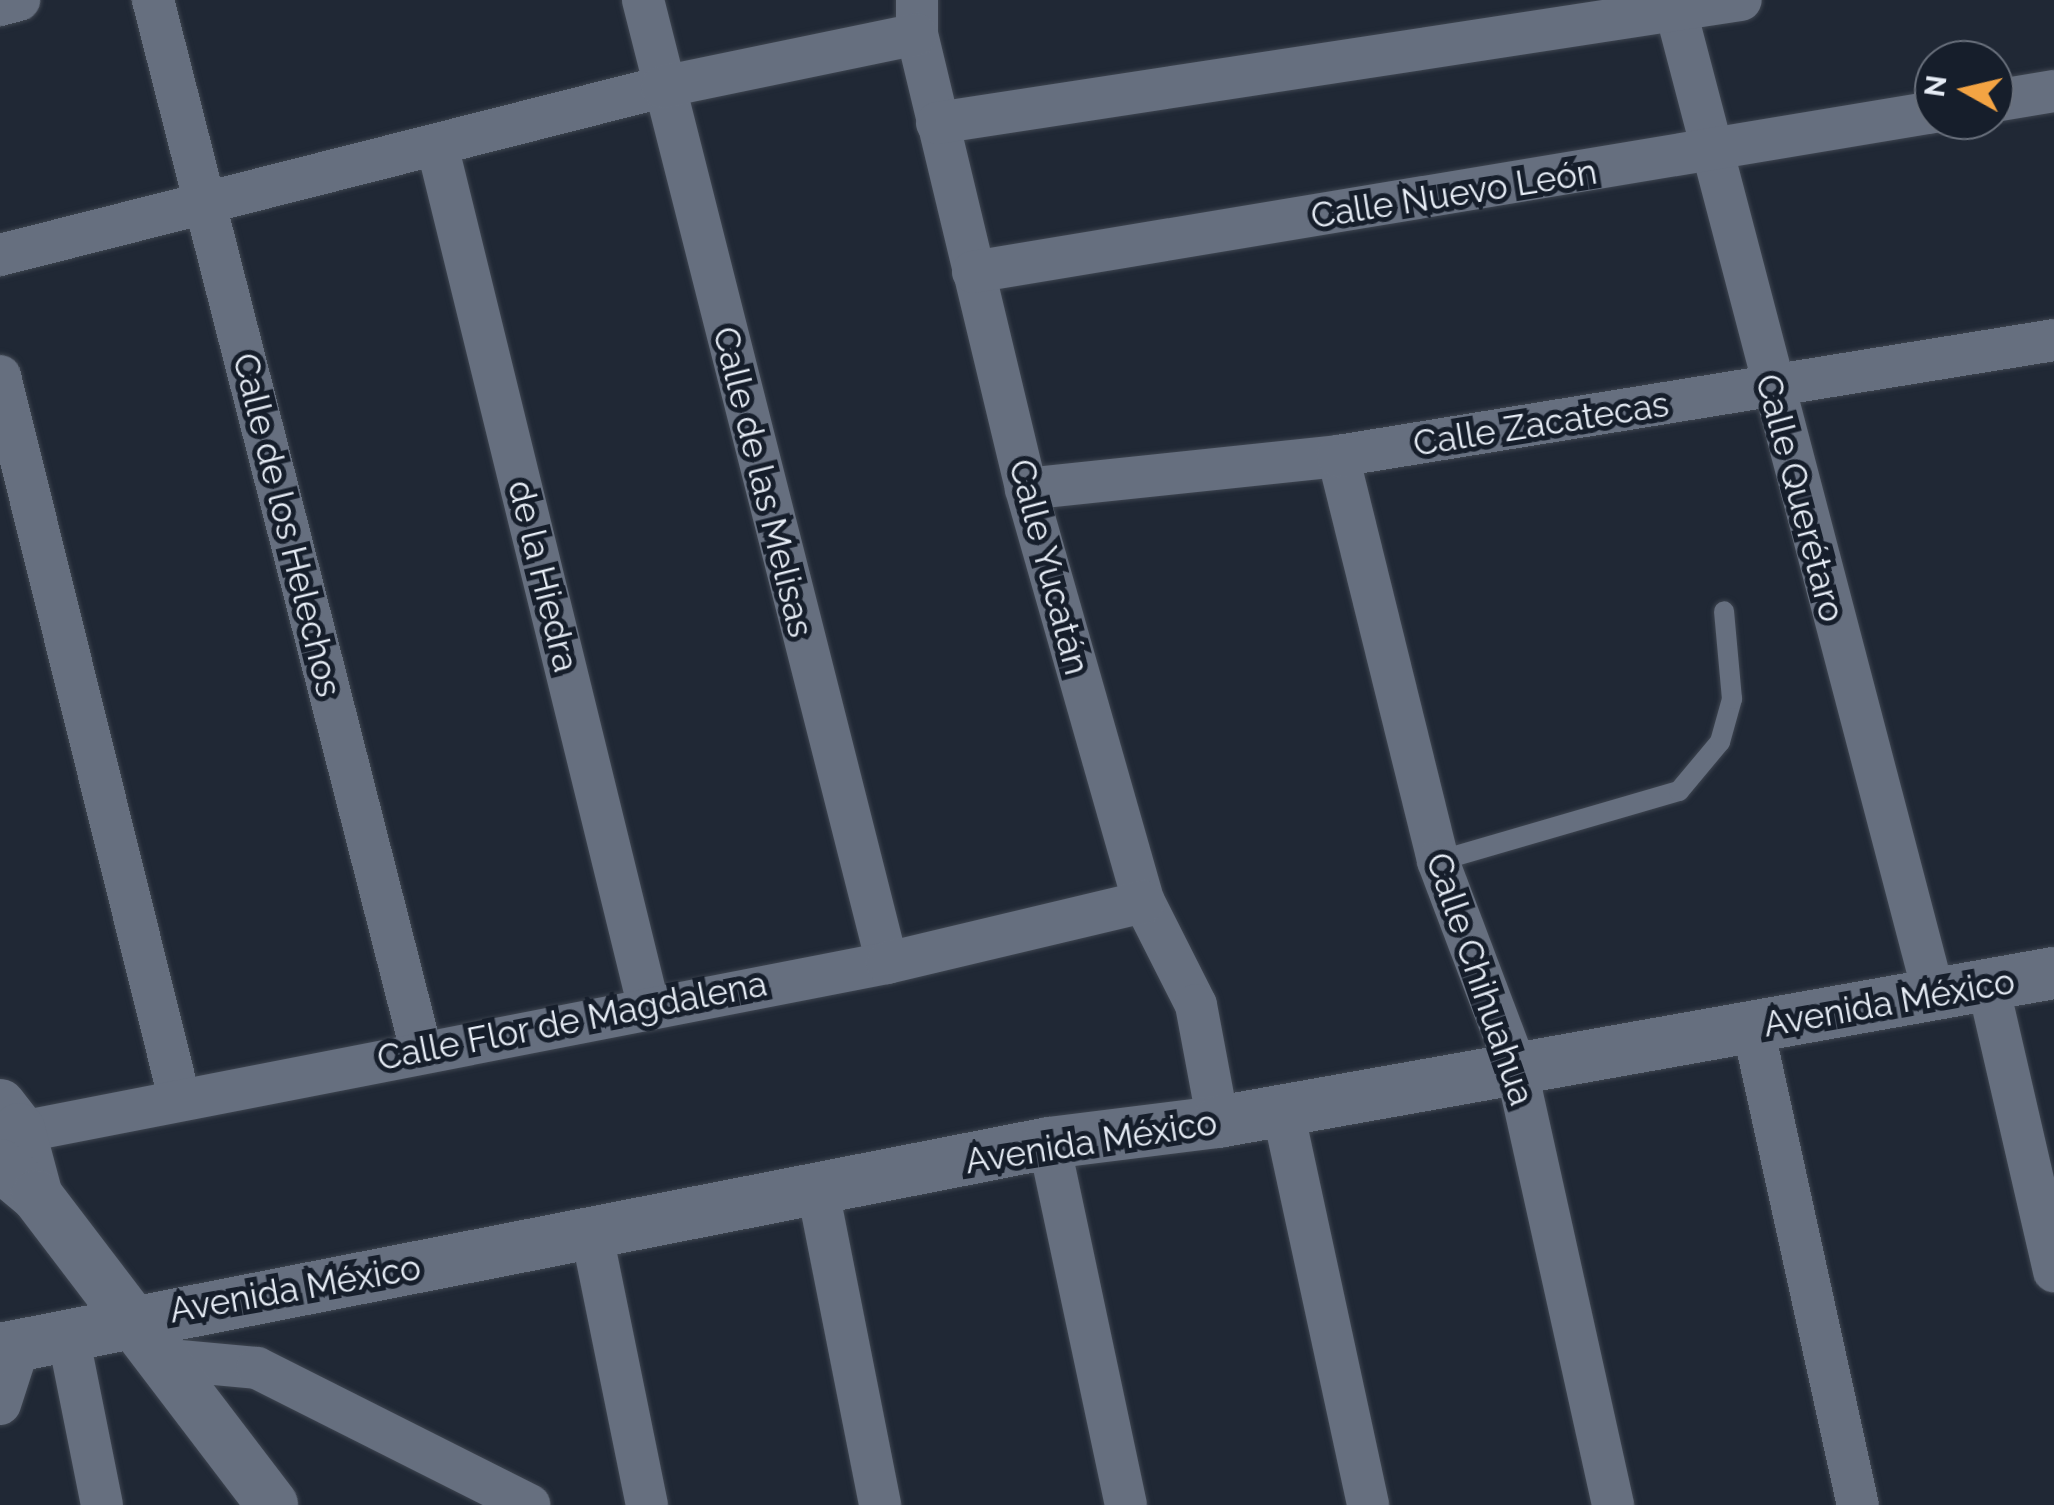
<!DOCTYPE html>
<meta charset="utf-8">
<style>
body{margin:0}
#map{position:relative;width:2054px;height:1505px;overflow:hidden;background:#202835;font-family:Raleway,sans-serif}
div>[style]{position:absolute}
.roads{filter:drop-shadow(0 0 2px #3e4550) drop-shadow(0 0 2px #3e4550)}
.service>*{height:20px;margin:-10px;padding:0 10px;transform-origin:10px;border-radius:10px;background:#666f7f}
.minor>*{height:42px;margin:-21px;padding:0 21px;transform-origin:21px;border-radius:21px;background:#666f7f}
.tertiary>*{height:52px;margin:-26px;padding:0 26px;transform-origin:26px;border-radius:26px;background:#666f7f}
span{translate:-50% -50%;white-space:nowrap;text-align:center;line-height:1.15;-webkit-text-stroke:10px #161e2b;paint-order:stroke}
.street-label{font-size:35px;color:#e6ecf5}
.north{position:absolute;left:1914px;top:40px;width:100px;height:100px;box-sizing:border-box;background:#161e2b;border:2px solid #69707c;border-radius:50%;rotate:278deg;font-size:28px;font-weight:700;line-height:40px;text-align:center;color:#e6ecf5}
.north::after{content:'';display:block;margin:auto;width:35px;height:45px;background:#f4a443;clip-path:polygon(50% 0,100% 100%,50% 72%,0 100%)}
</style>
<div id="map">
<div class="roads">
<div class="service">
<div style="left:1438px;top:861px;width:251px;rotate:-16.2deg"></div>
<div style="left:1679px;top:791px;width:64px;rotate:-50.1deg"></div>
<div style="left:1720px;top:742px;width:45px;rotate:-74.4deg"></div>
<div style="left:1732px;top:699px;width:88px;rotate:-95.2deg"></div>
</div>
<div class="minor">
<div style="left:153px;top:0;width:1084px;rotate:75.68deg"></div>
<div style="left:643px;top:0;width:993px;rotate:75.78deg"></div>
<div style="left:917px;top:0;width:34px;rotate:90deg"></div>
<div style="left:917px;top:34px;width:468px;rotate:76.5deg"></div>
<div style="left:1026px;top:489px;width:430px;rotate:74.1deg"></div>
<div style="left:1144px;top:902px;width:115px;rotate:63.2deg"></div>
<div style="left:1196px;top:1005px;width:119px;rotate:79.4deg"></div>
<div style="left:1673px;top:0;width:1029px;rotate:75.3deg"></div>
<div style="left:0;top:5px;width:20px;rotate:-15deg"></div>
<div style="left:1994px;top:101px;width:61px;rotate:-9.5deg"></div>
<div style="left:937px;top:123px;width:813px;rotate:-8.7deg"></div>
<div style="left:438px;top:149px;width:880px;rotate:76.2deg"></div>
<div style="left:0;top:255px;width:683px;rotate:-14.24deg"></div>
<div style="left:662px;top:87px;width:260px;rotate:-11.7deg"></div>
<div style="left:973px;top:272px;width:974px;rotate:-9.45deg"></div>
<div style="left:0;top:376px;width:743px;rotate:76.06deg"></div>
<div style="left:1338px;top:456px;width:417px;rotate:76.1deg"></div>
<div style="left:1438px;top:861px;width:220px;rotate:69.3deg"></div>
<div style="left:1516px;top:1067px;width:449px;rotate:77.5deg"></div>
<div style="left:1026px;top:489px;width:314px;rotate:-6deg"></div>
<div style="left:1338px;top:456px;width:725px;rotate:-9.2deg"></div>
<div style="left:1988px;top:985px;width:294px;rotate:77deg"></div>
<div style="left:1753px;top:1028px;width:488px;rotate:77.6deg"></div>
<div style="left:1283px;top:1111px;width:403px;rotate:77.8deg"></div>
<div style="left:0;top:1136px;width:904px;rotate:-11.04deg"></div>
<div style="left:887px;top:963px;width:264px;rotate:-13.4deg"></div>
<div style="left:1049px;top:1143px;width:370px;rotate:78deg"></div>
<div style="left:818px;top:1191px;width:320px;rotate:78.8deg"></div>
<div style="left:592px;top:1235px;width:276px;rotate:78.5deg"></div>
<div style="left:68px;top:1335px;width:173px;rotate:78.7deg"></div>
<div style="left:160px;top:1359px;width:97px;rotate:5.3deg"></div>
<div style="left:257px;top:1368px;width:305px;rotate:26.7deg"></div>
<div style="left:0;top:1404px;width:62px;rotate:-72.1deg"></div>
</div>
<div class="tertiary">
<div style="left:0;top:1105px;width:31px;rotate:52deg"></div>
<div style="left:19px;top:1129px;width:69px;rotate:75deg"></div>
<div style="left:0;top:1165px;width:48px;rotate:40deg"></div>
<div style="left:37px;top:1196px;width:388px;rotate:52.7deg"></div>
<div style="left:0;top:1349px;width:1069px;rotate:-11.11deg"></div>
<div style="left:1049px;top:1143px;width:170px;rotate:-7.1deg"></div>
<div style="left:1218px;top:1122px;width:849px;rotate:-10.11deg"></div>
</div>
</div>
<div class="street-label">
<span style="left:1454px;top:194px;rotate:-9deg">Calle Nuevo León</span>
<span style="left:1541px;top:424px;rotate:-9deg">Calle Zacatecas</span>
<span style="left:763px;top:482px;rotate:76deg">Calle de las Melisas</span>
<span style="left:1800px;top:498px;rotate:75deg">Calle Querétaro</span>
<span style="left:287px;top:525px;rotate:76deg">Calle de los Helechos</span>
<span style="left:1049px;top:567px;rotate:75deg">Calle Yucatán</span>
<span style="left:543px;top:576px;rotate:76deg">de la Hiedra</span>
<span style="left:1480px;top:979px;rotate:71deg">Calle Chihuahua</span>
<span style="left:1889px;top:1003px;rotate:-10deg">Avenida México</span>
<span style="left:572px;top:1021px;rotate:-11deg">Calle Flor de Magdalena</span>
<span style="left:1091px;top:1142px;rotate:-9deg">Avenida México</span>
<span style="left:295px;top:1289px;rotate:-10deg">Avenida México</span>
</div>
<div class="north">N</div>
</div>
